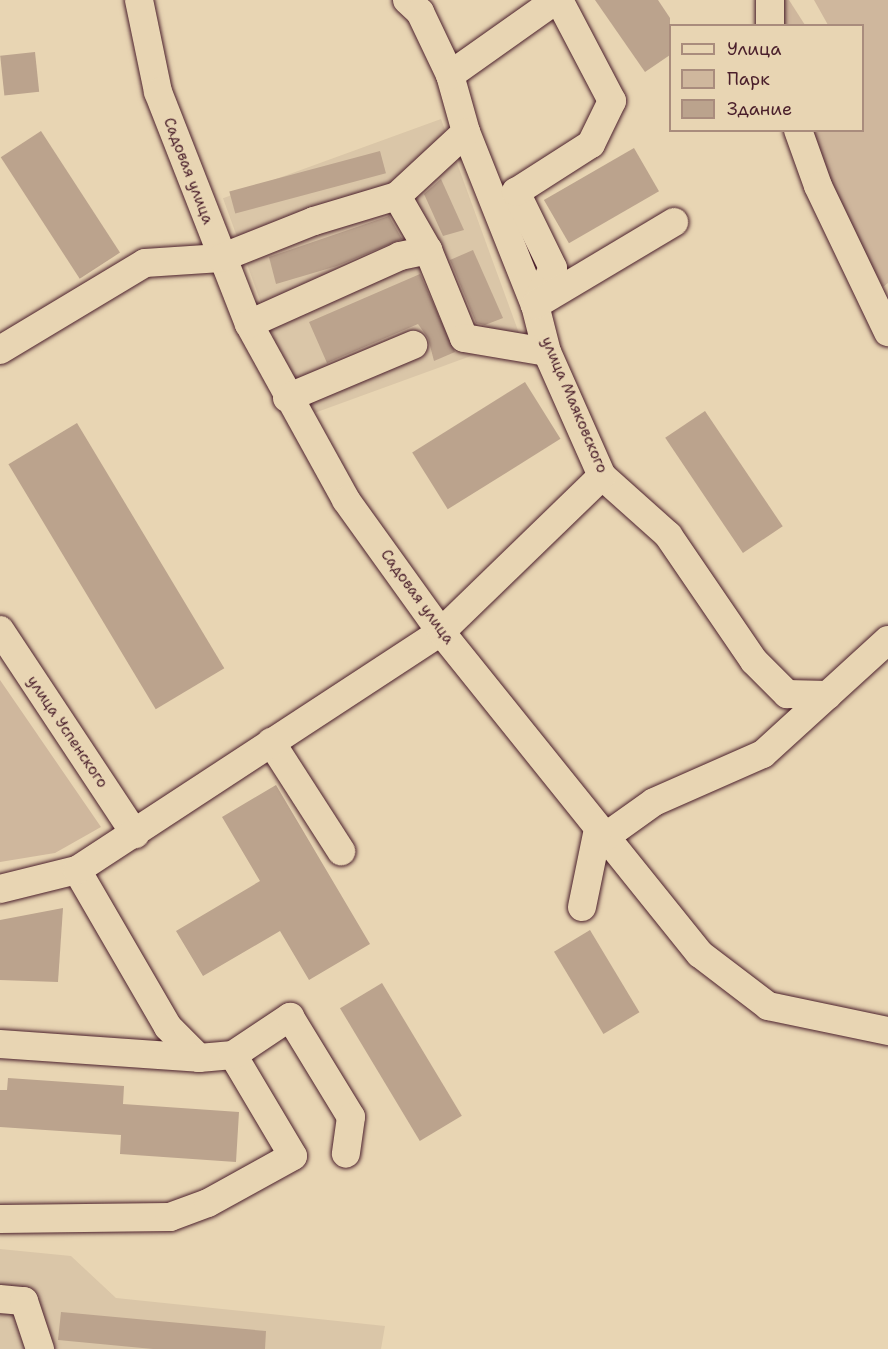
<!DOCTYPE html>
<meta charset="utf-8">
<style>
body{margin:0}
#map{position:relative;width:888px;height:1349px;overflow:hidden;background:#e8d5b3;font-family:"Shantell Sans",sans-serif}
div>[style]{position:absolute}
.built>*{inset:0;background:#dac6a8;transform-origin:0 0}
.green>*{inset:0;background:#cfb79d}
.building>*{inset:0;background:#bba38d;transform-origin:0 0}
.roads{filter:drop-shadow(0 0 2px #4a1f2b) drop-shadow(0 0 2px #4a1f2b)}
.minor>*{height:28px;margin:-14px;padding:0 14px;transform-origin:14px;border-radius:14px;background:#e8d5b3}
span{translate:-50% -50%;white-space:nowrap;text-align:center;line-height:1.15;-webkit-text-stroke:5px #e8d5b3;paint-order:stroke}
.street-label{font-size:15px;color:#4a1f2b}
.legend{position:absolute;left:669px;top:24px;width:195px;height:108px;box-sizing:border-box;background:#e8d5b3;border:2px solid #a98c7d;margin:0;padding:8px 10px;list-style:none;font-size:18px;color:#4a1f2b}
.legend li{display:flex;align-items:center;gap:12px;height:30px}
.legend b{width:30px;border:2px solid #a98c7d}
</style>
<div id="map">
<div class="built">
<div style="left:441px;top:119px;width:233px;height:232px;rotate:70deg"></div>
<div style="clip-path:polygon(0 1249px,71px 1256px,116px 1298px,385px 1326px,381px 1349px,0 1349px)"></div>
</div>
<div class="green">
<div style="clip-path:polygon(784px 0,789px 0,805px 25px,781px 25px)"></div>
<div style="clip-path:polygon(814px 0,888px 0,888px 283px,883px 287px,831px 189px,808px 131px,862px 130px,862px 26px,828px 25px)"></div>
<div style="clip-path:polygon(0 680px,101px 827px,55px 853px,0 862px)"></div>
</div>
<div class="building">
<div style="clip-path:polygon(595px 0,658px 0,670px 18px,670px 55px,645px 72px)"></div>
<div style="left:35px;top:52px;width:40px;height:35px;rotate:84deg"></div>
<div style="left:41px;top:131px;width:145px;height:48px;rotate:57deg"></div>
<div style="left:634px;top:148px;width:50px;height:104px;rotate:60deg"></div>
<div style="left:380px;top:151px;width:23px;height:156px;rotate:75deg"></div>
<div style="clip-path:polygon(441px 179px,464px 230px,443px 236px,424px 194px)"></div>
<div style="clip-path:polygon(389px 216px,402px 239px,337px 266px,276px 284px,269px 257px)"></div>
<div style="clip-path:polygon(473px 250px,503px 318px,485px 325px,476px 323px,450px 260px)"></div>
<div style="clip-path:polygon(420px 274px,455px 352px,434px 361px,428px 338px,418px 324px,327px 363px,309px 322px)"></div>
<div style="left:525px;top:382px;width:67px;height:133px;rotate:58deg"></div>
<div style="left:705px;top:411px;width:139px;height:48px;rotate:56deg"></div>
<div style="left:77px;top:423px;width:286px;height:80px;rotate:59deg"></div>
<div style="clip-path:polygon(276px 785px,370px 944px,309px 980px,280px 931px,203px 976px,176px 931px,260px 881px,222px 817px)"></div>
<div style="clip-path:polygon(63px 908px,58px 982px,0 980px,0 920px)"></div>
<div style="left:590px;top:930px;width:96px;height:42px;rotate:59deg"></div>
<div style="left:382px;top:983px;width:155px;height:49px;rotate:59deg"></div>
<div style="clip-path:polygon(8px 1078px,124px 1086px,123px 1104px,239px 1112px,236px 1162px,120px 1154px,121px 1135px,0 1127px,0 1090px,7px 1090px)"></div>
<div style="clip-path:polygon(61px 1312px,266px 1331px,265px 1349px,153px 1349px,58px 1340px)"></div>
</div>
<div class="roads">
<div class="minor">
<div style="left:139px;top:0;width:94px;rotate:78.3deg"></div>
<div style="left:158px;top:92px;width:249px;rotate:68.6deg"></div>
<div style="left:249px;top:324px;width:201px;rotate:61.1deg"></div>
<div style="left:346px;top:500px;width:163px;rotate:54.3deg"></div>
<div style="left:441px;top:632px;width:413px;rotate:51.2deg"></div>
<div style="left:700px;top:954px;width:86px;rotate:37.4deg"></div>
<div style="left:768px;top:1006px;width:123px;rotate:11.8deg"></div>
<div style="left:407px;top:0;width:18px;rotate:43deg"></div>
<div style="left:420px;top:12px;width:70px;rotate:64.5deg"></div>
<div style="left:450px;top:75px;width:59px;rotate:74.3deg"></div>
<div style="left:466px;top:132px;width:186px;rotate:68.3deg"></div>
<div style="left:535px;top:305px;width:49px;rotate:75.7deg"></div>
<div style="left:547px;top:352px;width:136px;rotate:66.1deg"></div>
<div style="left:602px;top:476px;width:89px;rotate:41.8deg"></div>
<div style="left:668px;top:535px;width:153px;rotate:55.7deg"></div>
<div style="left:754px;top:661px;width:47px;rotate:45deg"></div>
<div style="left:787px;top:694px;width:41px;rotate:1.4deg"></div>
<div style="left:770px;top:26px;width:26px;rotate:-90deg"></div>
<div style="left:450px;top:75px;width:130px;rotate:-35.3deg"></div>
<div style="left:798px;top:130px;width:59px;rotate:70.3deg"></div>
<div style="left:818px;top:186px;width:162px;rotate:64.4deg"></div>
<div style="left:397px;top:196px;width:94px;rotate:-42.8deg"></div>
<div style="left:535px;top:305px;width:41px;rotate:-64.1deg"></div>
<div style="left:553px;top:268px;width:85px;rotate:-116deg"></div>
<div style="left:516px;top:192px;width:89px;rotate:-32.6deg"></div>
<div style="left:591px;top:144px;width:48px;rotate:-64deg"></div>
<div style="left:612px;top:101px;width:114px;rotate:-117.7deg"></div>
<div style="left:535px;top:305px;width:162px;rotate:-30.8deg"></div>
<div style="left:249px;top:324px;width:166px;rotate:-24.2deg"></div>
<div style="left:400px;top:256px;width:29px;rotate:-12deg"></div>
<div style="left:428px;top:250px;width:95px;rotate:67.8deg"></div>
<div style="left:464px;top:338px;width:84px;rotate:9.6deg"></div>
<div style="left:0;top:350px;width:169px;rotate:-31deg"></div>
<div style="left:145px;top:263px;width:76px;rotate:-3.8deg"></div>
<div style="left:221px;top:258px;width:100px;rotate:-21.7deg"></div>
<div style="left:314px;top:221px;width:87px;rotate:-16.8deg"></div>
<div style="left:397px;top:196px;width:62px;rotate:60.1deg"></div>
<div style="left:287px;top:398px;width:137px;rotate:-22.8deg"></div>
<div style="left:0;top:630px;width:245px;rotate:56.5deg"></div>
<div style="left:271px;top:742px;width:130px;rotate:57.3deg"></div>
<div style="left:605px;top:837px;width:60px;rotate:-35.5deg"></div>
<div style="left:654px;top:802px;width:119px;rotate:-23.8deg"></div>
<div style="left:763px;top:754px;width:169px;rotate:-42.4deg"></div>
<div style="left:77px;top:870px;width:181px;rotate:59.9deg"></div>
<div style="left:168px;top:1027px;width:44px;rotate:45deg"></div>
<div style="left:199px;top:1058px;width:34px;rotate:-5deg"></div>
<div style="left:0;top:889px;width:79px;rotate:-13.9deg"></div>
<div style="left:77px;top:870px;width:435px;rotate:-33.2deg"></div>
<div style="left:441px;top:632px;width:224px;rotate:-44.1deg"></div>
<div style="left:582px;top:907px;width:80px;rotate:-78.4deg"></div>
<div style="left:0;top:1044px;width:199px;rotate:4deg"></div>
<div style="left:0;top:1219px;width:170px;rotate:-0.7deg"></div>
<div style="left:170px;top:1217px;width:40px;rotate:-20.2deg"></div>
<div style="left:208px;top:1203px;width:97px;rotate:-28.9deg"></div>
<div style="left:293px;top:1156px;width:117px;rotate:-120.7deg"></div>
<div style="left:233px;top:1055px;width:69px;rotate:-33.7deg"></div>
<div style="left:290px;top:1017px;width:117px;rotate:58.6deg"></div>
<div style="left:351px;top:1117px;width:37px;rotate:98deg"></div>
<div style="left:0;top:1299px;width:24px;rotate:5deg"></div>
<div style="left:24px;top:1301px;width:51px;rotate:71.6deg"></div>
</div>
</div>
<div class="street-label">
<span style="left:188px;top:171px;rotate:69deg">Садовая улица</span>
<span style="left:574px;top:405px;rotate:67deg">улица Маяковского</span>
<span style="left:417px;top:597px;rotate:54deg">Садовая улица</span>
<span style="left:67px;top:732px;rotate:56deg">улица Успенского</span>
</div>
<ul class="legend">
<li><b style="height:8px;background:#e8d5b3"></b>Улица</li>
<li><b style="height:16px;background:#cfb79d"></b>Парк</li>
<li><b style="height:16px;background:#bba38d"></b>Здание</li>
</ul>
</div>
